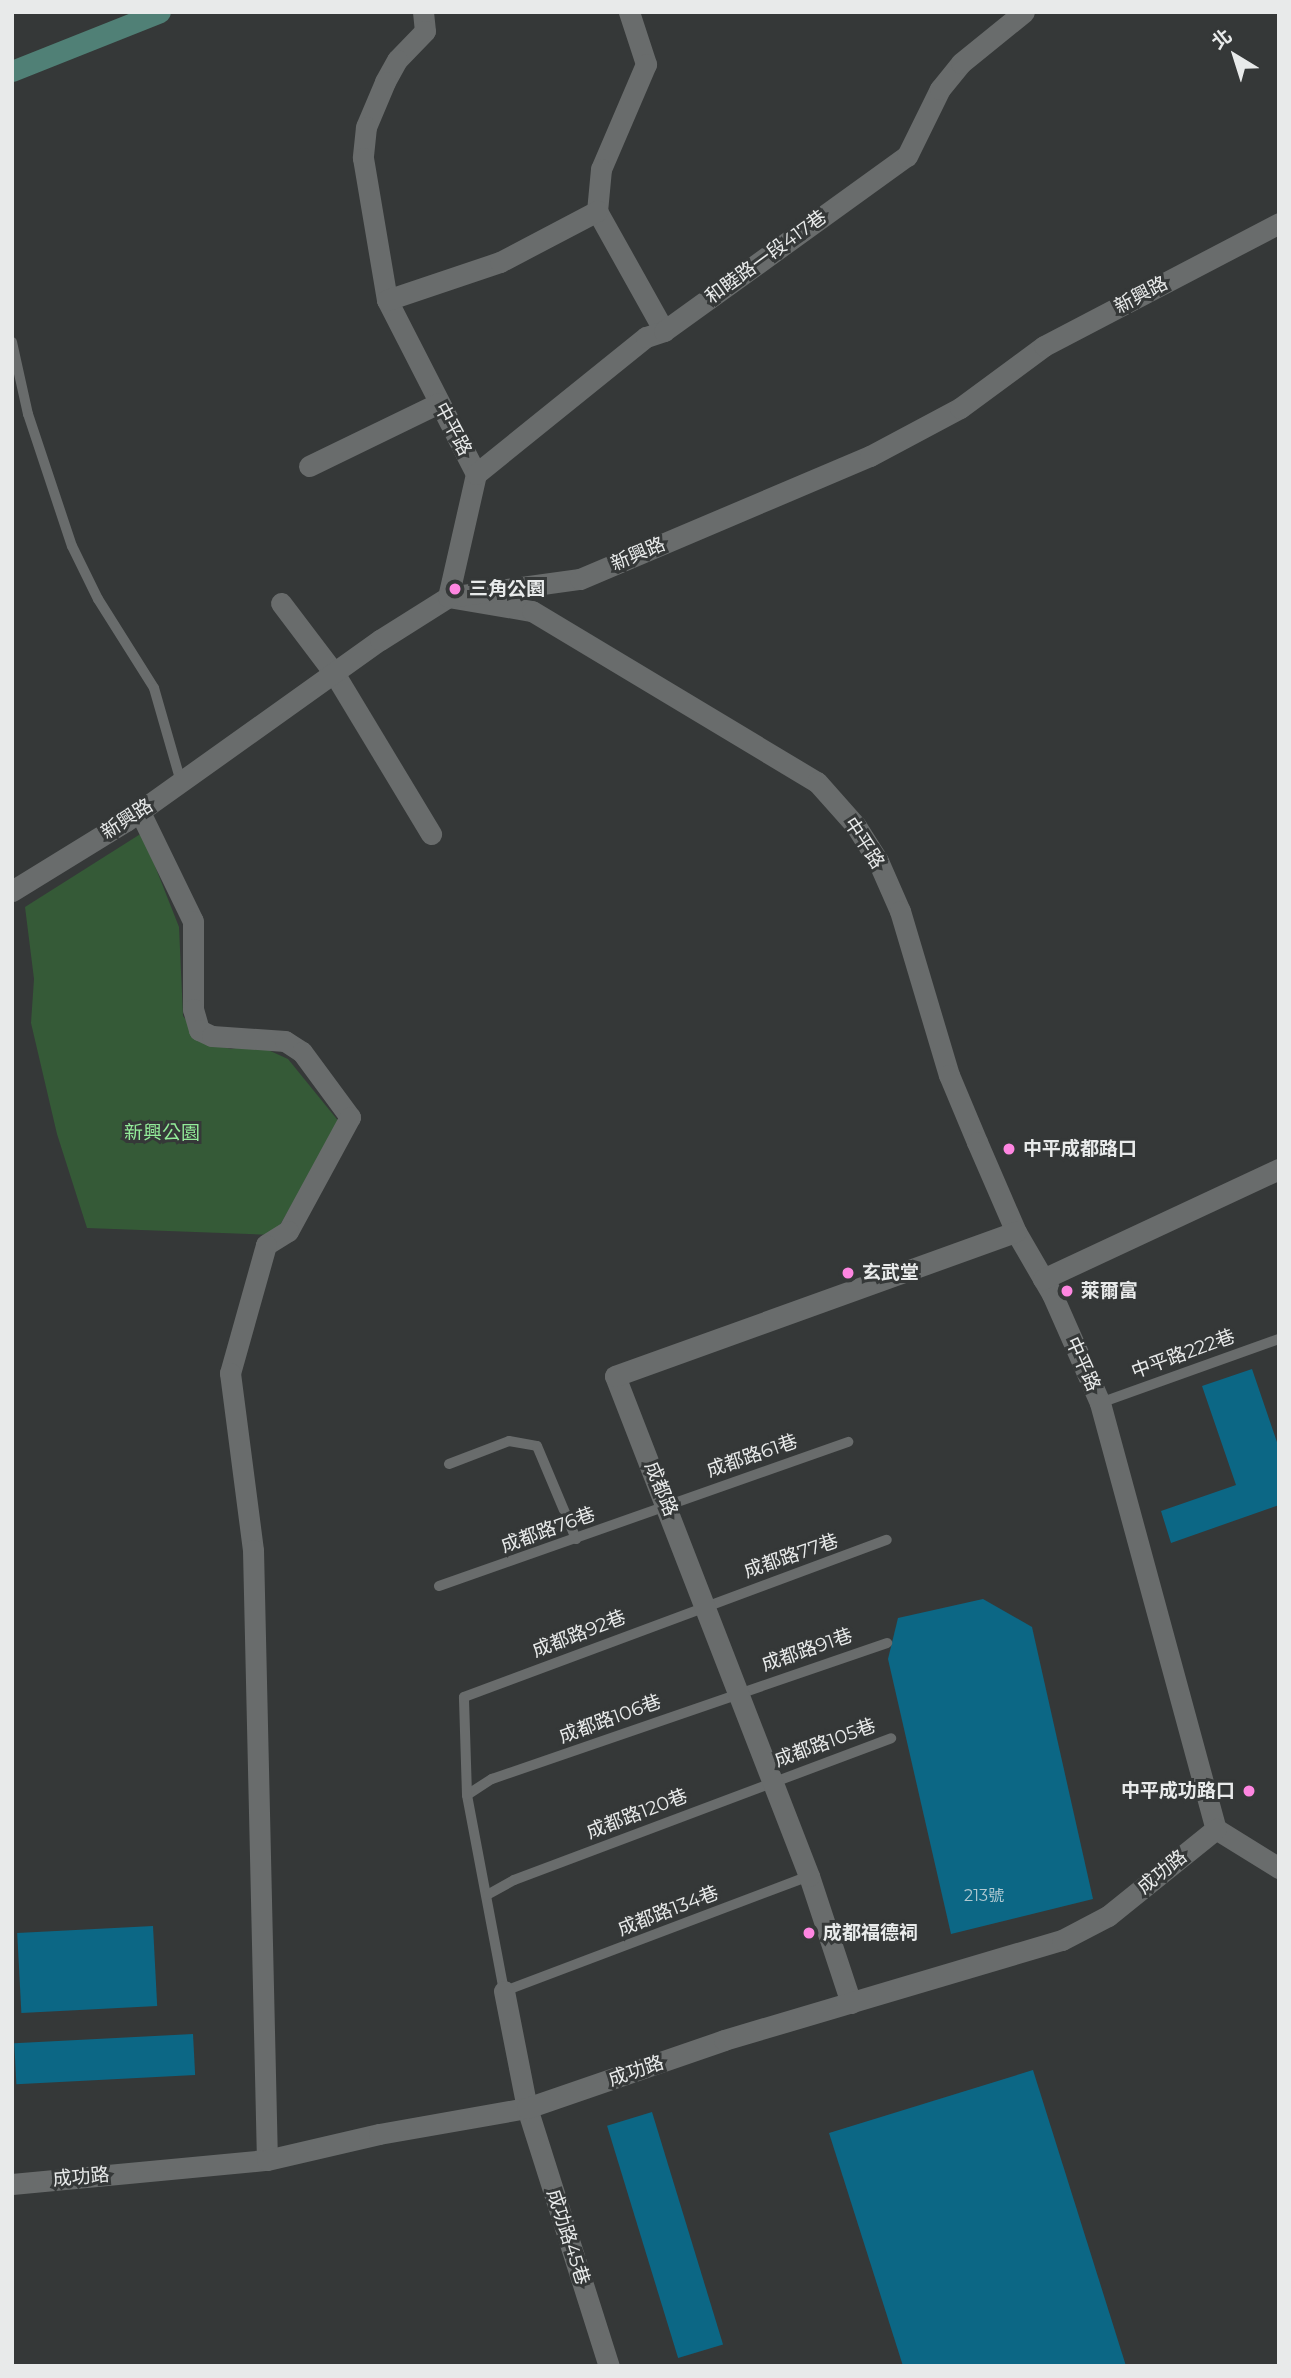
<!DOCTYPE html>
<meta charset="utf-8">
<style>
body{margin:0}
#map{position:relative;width:1291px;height:2378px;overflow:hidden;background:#353838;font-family:Montserrat,"Noto Sans TC",sans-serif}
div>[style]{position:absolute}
.green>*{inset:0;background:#355a37}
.building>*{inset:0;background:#0c6785;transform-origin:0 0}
.lane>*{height:10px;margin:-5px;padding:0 5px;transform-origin:5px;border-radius:5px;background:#696c6c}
.street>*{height:21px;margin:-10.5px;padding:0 10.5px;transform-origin:10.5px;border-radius:10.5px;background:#696c6c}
.secondary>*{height:21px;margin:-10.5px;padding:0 10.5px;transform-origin:10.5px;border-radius:10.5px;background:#508076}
.dots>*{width:19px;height:19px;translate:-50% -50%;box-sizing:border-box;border:4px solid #353838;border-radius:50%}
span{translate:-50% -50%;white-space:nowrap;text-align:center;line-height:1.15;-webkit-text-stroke:6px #353838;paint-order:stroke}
.number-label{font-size:16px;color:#b1c9d1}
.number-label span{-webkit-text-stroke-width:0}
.street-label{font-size:19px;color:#e8eaea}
.poi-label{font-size:19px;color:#e8eaea;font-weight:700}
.left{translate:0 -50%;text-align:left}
.right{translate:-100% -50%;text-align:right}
.park-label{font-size:19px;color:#93ec99}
.frame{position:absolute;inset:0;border:14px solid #e8eaea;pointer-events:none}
.north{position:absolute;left:1200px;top:21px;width:70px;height:70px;-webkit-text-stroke:5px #353838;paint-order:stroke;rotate:322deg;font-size:19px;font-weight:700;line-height:28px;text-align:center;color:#e8eaea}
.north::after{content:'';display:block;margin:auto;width:24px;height:32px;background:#e8eaea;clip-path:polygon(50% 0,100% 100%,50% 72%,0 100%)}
</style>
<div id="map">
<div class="green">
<div style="clip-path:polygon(142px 833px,179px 927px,183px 1016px,204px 1042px,231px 1049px,255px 1044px,288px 1059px,340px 1123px,274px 1235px,87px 1228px,57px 1134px,31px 1023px,34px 979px,25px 907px)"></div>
</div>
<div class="building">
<div style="clip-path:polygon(1252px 1369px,1279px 1448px,1279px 1505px,1171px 1543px,1161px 1511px,1236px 1485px,1202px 1386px)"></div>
<div style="clip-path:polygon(983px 1599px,1032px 1627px,1093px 1899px,951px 1934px,888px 1659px,898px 1618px)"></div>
<div style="left:153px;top:1926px;width:80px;height:136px;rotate:87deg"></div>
<div style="left:193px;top:2034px;width:41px;height:179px;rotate:87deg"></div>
<div style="clip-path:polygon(1033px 2070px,1126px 2366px,903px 2366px,829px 2133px)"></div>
<div style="left:652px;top:2112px;width:243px;height:47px;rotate:73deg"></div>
</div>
<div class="lane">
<div style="left:12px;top:342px;width:74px;rotate:77.5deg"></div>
<div style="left:28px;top:414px;width:139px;rotate:71.6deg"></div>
<div style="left:72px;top:546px;width:59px;rotate:63.9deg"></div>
<div style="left:98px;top:599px;width:105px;rotate:57.8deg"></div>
<div style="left:154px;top:688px;width:98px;rotate:74deg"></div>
<div style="left:1100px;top:1403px;width:190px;rotate:-19.7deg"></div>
<div style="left:449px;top:1464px;width:64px;rotate:-21deg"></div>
<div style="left:509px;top:1441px;width:28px;rotate:10deg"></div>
<div style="left:537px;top:1446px;width:101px;rotate:67.2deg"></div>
<div style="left:439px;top:1586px;width:434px;rotate:-19.4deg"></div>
<div style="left:467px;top:1795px;width:30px;rotate:-33deg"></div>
<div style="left:492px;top:1779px;width:418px;rotate:-19deg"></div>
<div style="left:809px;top:1876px;width:326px;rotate:159.3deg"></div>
<div style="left:504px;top:1991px;width:199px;rotate:-100.7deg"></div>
<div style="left:467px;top:1795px;width:98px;rotate:-91.8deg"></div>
<div style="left:464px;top:1697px;width:451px;rotate:-20.4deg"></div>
<div style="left:487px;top:1895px;width:31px;rotate:-29deg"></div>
<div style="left:514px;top:1880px;width:403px;rotate:-20.6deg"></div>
</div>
<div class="street">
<div style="left:423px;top:12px;width:19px;rotate:84deg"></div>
<div style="left:425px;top:31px;width:40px;rotate:134deg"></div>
<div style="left:397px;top:60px;width:25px;rotate:119deg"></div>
<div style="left:385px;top:82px;width:49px;rotate:112.9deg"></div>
<div style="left:366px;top:127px;width:31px;rotate:96deg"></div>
<div style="left:363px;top:158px;width:144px;rotate:80.4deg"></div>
<div style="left:387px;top:300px;width:195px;rotate:62.9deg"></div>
<div style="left:476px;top:474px;width:126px;rotate:102.8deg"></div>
<div style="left:629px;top:12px;width:55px;rotate:71.9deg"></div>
<div style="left:646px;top:64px;width:114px;rotate:113.2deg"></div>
<div style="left:601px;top:169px;width:42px;rotate:95.4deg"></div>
<div style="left:597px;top:211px;width:137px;rotate:60.8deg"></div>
<div style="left:387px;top:300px;width:119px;rotate:-18.6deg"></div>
<div style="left:500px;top:262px;width:110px;rotate:-27.7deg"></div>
<div style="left:309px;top:466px;width:144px;rotate:-25.9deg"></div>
<div style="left:476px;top:474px;width:218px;rotate:-38.9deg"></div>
<div style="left:646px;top:337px;width:19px;rotate:-18deg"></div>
<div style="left:664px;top:331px;width:299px;rotate:-35.8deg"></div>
<div style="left:907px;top:156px;width:75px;rotate:-63.8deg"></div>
<div style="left:940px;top:89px;width:33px;rotate:-51deg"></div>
<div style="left:961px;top:63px;width:81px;rotate:-39deg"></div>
<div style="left:448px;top:597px;width:85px;rotate:9.5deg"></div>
<div style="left:532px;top:611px;width:332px;rotate:31deg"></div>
<div style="left:817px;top:782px;width:59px;rotate:48.4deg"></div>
<div style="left:856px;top:826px;width:41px;rotate:57.8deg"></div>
<div style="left:878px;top:861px;width:55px;rotate:66.3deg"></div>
<div style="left:900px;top:911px;width:171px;rotate:73.4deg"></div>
<div style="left:949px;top:1075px;width:73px;rotate:67.3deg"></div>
<div style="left:977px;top:1142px;width:98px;rotate:66.6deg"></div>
<div style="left:1016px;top:1232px;width:72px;rotate:59.9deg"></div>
<div style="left:1052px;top:1294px;width:119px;rotate:66.2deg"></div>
<div style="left:1100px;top:1403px;width:442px;rotate:74.8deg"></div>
<div style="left:1216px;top:1829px;width:74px;rotate:31.8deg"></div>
<div style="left:281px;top:603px;width:88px;rotate:52.9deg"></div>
<div style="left:334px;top:673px;width:188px;rotate:58.9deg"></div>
<div style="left:140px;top:812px;width:121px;rotate:64.1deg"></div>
<div style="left:193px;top:921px;width:88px;rotate:90deg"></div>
<div style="left:193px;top:1009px;width:22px;rotate:74deg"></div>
<div style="left:199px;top:1030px;width:14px;rotate:25deg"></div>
<div style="left:212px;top:1036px;width:73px;rotate:3.9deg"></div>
<div style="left:285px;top:1041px;width:20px;rotate:33deg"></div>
<div style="left:302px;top:1052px;width:81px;rotate:53.6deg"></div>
<div style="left:350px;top:1117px;width:130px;rotate:118.5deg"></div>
<div style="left:288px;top:1231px;width:26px;rotate:148deg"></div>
<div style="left:266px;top:1245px;width:133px;rotate:105.7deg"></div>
<div style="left:230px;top:1373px;width:178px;rotate:82.6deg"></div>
<div style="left:253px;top:1550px;width:610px;rotate:88.69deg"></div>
<div style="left:12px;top:891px;width:134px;rotate:-31.6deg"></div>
<div style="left:126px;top:821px;width:312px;rotate:-35.5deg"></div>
<div style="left:380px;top:640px;width:80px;rotate:-32.3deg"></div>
<div style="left:448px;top:597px;width:133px;rotate:-7.8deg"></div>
<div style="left:580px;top:579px;width:315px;rotate:-23deg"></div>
<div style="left:870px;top:456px;width:102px;rotate:-28.1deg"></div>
<div style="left:960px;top:408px;width:104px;rotate:-36.4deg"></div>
<div style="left:1044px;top:346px;width:265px;rotate:-27.6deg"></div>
<div style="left:1043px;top:1279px;width:260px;rotate:-25deg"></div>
<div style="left:504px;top:1991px;width:119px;rotate:78.9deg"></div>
<div style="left:527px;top:2108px;width:271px;rotate:72.4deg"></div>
<div style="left:851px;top:2003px;width:134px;rotate:-108.3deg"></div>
<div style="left:809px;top:1876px;width:536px;rotate:-111.21deg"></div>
<div style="left:615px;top:1376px;width:426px;rotate:-19.8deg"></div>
<div style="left:12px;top:2184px;width:256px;rotate:-5.4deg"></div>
<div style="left:267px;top:2160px;width:115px;rotate:-13.1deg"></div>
<div style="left:379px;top:2134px;width:150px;rotate:-10deg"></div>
<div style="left:527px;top:2108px;width:208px;rotate:-19deg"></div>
<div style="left:724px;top:2040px;width:352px;rotate:-16.5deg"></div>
<div style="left:1062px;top:1940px;width:52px;rotate:-27.6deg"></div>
<div style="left:1108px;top:1916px;width:139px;rotate:-38.9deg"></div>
</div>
<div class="secondary">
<div style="left:12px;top:71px;width:159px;rotate:-21.7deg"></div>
</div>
<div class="dots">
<div style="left:455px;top:589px;background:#fe86e1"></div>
<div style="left:1009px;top:1149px;background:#fe86e1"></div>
<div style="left:848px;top:1273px;background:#fe86e1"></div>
<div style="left:1067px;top:1291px;background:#fe86e1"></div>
<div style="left:1249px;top:1791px;background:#fe86e1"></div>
<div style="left:809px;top:1933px;background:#fe86e1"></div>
</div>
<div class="number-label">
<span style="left:984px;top:1896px">213號</span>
</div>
<div class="street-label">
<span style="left:766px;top:257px;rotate:-36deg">和睦路一段417巷</span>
<span style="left:1141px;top:295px;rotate:-28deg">新興路</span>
<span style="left:453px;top:429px;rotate:62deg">中平路</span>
<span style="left:638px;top:554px;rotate:-23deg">新興路</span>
<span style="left:127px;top:819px;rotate:-33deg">新興路</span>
<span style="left:864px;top:843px;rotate:57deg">中平路</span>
<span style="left:1183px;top:1354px;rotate:-20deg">中平路222巷</span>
<span style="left:1083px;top:1364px;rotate:66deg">中平路</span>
<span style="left:752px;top:1456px;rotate:-19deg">成都路61巷</span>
<span style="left:661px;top:1489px;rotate:68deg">成都路</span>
<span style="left:548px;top:1530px;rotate:-20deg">成都路76巷</span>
<span style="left:791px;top:1556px;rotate:-19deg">成都路77巷</span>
<span style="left:579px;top:1634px;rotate:-21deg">成都路92巷</span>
<span style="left:807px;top:1650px;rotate:-19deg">成都路91巷</span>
<span style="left:610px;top:1719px;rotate:-20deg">成都路106巷</span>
<span style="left:825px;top:1743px;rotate:-20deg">成都路105巷</span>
<span style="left:637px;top:1814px;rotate:-21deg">成都路120巷</span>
<span style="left:1162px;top:1872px;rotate:-39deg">成功路</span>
<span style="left:668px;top:1911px;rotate:-21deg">成都路134巷</span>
<span style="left:636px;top:2071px;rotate:-19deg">成功路</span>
<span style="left:81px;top:2177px;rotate:-5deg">成功路</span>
<span style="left:568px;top:2237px;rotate:72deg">成功路45巷</span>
</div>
<div class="poi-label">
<span class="left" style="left:469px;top:589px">三角公園</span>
<span class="left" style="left:1023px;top:1149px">中平成都路口</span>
<span class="left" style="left:862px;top:1273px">玄武堂</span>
<span class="left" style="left:1081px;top:1291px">萊爾富</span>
<span class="right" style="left:1235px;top:1791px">中平成功路口</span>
<span class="left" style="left:823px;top:1933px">成都福德祠</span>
</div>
<div class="park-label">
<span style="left:162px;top:1133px">新興公園</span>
</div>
<div class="frame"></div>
<div class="north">北</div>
</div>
